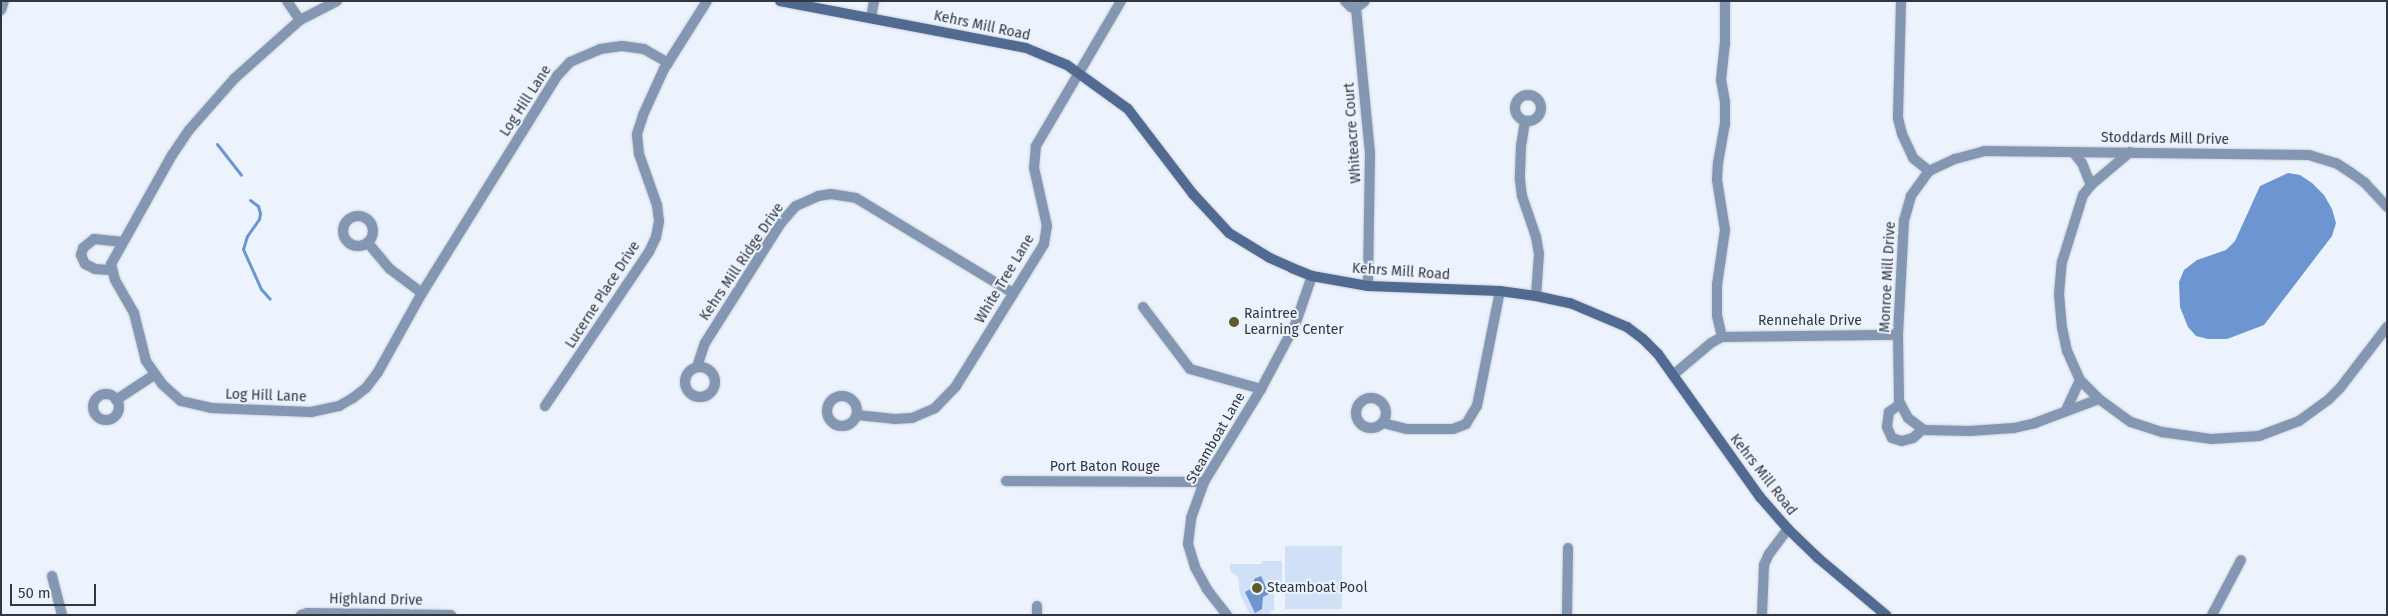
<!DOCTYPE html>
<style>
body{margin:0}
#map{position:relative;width:2388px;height:616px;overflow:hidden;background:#edf3fc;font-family:"Fira Sans",sans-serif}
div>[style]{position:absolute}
.green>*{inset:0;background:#d0e0f6;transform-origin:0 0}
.water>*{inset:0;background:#6c95d1}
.stream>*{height:3px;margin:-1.5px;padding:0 1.5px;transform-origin:1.5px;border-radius:1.5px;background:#6c95d1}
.roads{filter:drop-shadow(0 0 1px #cbd1da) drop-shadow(0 0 1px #cbd1da)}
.street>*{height:10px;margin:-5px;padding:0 5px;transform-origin:5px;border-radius:5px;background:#8497b2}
.street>.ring{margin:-5px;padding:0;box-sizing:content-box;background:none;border:10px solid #8497b2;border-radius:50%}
.secondary>*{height:10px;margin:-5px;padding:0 5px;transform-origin:5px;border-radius:5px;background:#506a91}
.dots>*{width:14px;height:14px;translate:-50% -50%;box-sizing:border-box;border:2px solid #edf3fc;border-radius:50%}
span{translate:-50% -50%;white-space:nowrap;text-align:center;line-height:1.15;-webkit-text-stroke:4px #edf3fc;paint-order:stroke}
.street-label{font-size:14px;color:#313740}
.poi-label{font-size:14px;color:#313740}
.left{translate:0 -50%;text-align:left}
.frame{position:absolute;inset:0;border:2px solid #313740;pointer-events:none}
.scale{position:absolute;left:10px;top:584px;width:86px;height:22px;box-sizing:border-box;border:2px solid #313740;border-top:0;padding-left:6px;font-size:15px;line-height:18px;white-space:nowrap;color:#313740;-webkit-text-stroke:4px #edf3fc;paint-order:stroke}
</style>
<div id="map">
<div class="green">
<div style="left:1285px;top:546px;width:57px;height:63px"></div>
<div style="clip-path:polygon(1262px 561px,1282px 561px,1282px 582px,1274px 583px,1274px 611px,1270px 611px,1270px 615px,1250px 615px,1240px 594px,1238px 577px,1230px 571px,1230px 564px,1262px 564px)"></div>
</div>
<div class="water">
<div style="clip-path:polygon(2288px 173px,2300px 175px,2312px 183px,2324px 195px,2332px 209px,2336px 223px,2332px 236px,2264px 325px,2227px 339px,2208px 339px,2196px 336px,2188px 327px,2180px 307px,2179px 282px,2184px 270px,2197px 260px,2226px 250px,2235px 241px,2260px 186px)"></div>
<div style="clip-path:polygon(1261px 576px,1269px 594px,1263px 597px,1262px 609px,1255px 613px,1245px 592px,1254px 587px,1254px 579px)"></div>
</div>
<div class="stream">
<div style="left:217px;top:144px;width:39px;rotate:52deg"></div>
<div style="left:250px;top:200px;width:10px;rotate:37deg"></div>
<div style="left:258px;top:206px;width:7px;rotate:74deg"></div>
<div style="left:260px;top:213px;width:6px;rotate:99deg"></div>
<div style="left:259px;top:219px;width:21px;rotate:125deg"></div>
<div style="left:247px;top:236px;width:14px;rotate:107deg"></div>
<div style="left:243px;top:249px;width:44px;rotate:65.8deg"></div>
<div style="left:261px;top:289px;width:13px;rotate:48deg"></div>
</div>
<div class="roads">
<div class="street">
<div style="left:287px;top:1px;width:23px;rotate:56deg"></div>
<div style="left:337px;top:1px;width:42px;rotate:152.8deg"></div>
<div style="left:300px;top:20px;width:89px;rotate:138.2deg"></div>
<div style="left:234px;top:79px;width:68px;rotate:131.4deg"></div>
<div style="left:189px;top:130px;width:30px;rotate:124deg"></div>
<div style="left:172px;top:155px;width:125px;rotate:119.2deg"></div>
<div style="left:111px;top:264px;width:16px;rotate:76deg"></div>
<div style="left:115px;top:280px;width:38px;rotate:60deg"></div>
<div style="left:134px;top:313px;width:49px;rotate:76deg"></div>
<div style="left:146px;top:361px;width:28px;rotate:55deg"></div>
<div style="left:162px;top:384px;width:25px;rotate:42deg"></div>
<div style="left:181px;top:401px;width:31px;rotate:13deg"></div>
<div style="left:211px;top:408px;width:100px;rotate:2.3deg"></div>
<div style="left:311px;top:412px;width:29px;rotate:-12deg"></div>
<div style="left:339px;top:406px;width:16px;rotate:-30deg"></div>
<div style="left:353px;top:398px;width:16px;rotate:-38deg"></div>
<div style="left:366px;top:388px;width:20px;rotate:-53deg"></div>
<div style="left:378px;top:372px;width:90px;rotate:-60.9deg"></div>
<div style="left:422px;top:293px;width:256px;rotate:-58.1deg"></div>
<div style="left:557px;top:76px;width:19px;rotate:-47deg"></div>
<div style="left:570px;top:62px;width:33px;rotate:-23deg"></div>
<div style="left:600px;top:49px;width:22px;rotate:-8deg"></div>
<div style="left:622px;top:46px;width:22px;rotate:8deg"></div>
<div style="left:644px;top:49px;width:28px;rotate:30deg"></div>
<div style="left:1345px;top:1px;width:8px;rotate:45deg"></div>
<div style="left:1351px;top:7px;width:5px;rotate:11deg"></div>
<div style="left:1356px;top:8px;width:11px;rotate:-38deg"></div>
<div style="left:1901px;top:1px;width:117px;rotate:91.5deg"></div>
<div style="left:1898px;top:118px;width:16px;rotate:76deg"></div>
<div style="left:1902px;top:134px;width:26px;rotate:65deg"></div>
<div style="left:1913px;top:158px;width:21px;rotate:39deg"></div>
<div style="left:1929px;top:171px;width:31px;rotate:126deg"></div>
<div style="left:1911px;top:196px;width:25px;rotate:106deg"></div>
<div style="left:1904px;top:220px;width:115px;rotate:93deg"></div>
<div style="left:1898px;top:335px;width:66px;rotate:89.1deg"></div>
<div style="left:1899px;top:401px;width:19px;rotate:62deg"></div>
<div style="left:1908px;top:418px;width:20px;rotate:37deg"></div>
<div style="left:1924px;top:430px;width:45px;rotate:1.3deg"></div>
<div style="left:1969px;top:431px;width:45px;rotate:-3.8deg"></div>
<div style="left:2014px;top:428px;width:22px;rotate:-13deg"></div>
<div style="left:2035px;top:423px;width:68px;rotate:-20.6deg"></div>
<div style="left:2099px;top:399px;width:39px;rotate:36deg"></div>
<div style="left:2131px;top:422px;width:33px;rotate:18deg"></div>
<div style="left:2162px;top:432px;width:49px;rotate:8.1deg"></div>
<div style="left:2211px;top:439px;width:48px;rotate:-3.6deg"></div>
<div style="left:2259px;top:436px;width:43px;rotate:-20.6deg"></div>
<div style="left:2299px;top:421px;width:37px;rotate:-36deg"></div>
<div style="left:2329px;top:399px;width:16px;rotate:-45deg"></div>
<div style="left:2340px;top:388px;width:77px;rotate:-52.4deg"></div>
<div style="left:1356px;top:8px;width:146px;rotate:84.5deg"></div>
<div style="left:1370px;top:153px;width:133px;rotate:90.9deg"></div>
<div style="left:1px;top:10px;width:9px;rotate:-72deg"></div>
<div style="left:871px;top:18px;width:17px;rotate:-80deg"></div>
<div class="ring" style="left:1515px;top:95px;width:16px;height:16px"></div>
<div style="left:1525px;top:121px;width:24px;rotate:99deg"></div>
<div style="left:1521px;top:145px;width:35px;rotate:92deg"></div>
<div style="left:1520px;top:180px;width:16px;rotate:83deg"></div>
<div style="left:1522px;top:196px;width:43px;rotate:71.1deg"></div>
<div style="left:1536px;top:237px;width:17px;rotate:80deg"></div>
<div style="left:1539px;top:254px;width:42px;rotate:94.1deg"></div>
<div style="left:2073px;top:152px;width:14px;rotate:51deg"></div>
<div style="left:2082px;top:163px;width:24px;rotate:68deg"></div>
<div style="left:1929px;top:171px;width:29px;rotate:-25deg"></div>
<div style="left:1955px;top:159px;width:30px;rotate:-15deg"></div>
<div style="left:1984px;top:151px;width:325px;rotate:0.7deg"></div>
<div style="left:2309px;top:155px;width:28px;rotate:17deg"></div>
<div style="left:2336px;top:163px;width:17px;rotate:33deg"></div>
<div style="left:2350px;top:172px;width:19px;rotate:36deg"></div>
<div style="left:2365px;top:183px;width:33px;rotate:47deg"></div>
<div class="ring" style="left:343px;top:216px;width:20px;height:20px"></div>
<div style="left:368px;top:243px;width:34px;rotate:50deg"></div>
<div style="left:390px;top:269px;width:40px;rotate:37deg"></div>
<div style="left:110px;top:270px;width:15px;rotate:-176deg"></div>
<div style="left:95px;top:269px;width:11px;rotate:-153deg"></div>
<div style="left:85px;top:264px;width:10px;rotate:-114deg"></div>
<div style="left:81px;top:255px;width:7px;rotate:-74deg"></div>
<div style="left:83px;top:248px;width:14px;rotate:-39deg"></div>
<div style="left:94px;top:239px;width:27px;rotate:6deg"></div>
<div style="left:1143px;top:307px;width:78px;rotate:52.8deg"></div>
<div style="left:1190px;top:369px;width:74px;rotate:15.7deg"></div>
<div style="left:1722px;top:337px;width:22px;rotate:-103deg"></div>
<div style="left:1717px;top:316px;width:31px;rotate:-90deg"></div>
<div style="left:1717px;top:285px;width:56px;rotate:-81.7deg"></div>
<div style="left:1725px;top:230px;width:51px;rotate:-99.1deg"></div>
<div style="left:1717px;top:180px;width:17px;rotate:-87deg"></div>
<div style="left:1718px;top:163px;width:39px;rotate:-80deg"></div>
<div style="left:1725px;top:125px;width:23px;rotate:-90deg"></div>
<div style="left:1725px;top:102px;width:22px;rotate:-100deg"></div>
<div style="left:1721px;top:80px;width:36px;rotate:-84deg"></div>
<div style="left:1725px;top:44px;width:43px;rotate:-90deg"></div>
<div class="ring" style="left:685px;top:367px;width:20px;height:20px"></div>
<div style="left:697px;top:367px;width:25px;rotate:-72deg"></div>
<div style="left:705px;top:343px;width:142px;rotate:-57.7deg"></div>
<div style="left:781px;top:223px;width:23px;rotate:-49deg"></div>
<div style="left:796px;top:206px;width:24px;rotate:-24deg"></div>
<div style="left:818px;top:196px;width:13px;rotate:-9deg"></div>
<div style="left:831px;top:194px;width:25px;rotate:9deg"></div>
<div style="left:856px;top:198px;width:184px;rotate:31.2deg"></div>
<div style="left:1673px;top:375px;width:50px;rotate:-40.1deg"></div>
<div style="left:1711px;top:343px;width:13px;rotate:-29deg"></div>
<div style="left:1722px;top:337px;width:176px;rotate:-0.7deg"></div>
<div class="ring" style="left:93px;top:394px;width:16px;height:16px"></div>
<div class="ring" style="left:827px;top:396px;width:20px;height:20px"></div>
<div class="ring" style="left:1356px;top:398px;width:20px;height:20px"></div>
<div style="left:2099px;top:399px;width:27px;rotate:-135deg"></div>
<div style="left:2080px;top:380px;width:32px;rotate:-114deg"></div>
<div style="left:2067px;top:351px;width:24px;rotate:-102deg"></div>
<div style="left:2062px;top:328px;width:34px;rotate:-95deg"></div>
<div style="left:2059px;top:294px;width:32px;rotate:-85deg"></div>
<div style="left:2062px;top:262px;width:70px;rotate:-72.6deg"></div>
<div style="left:2083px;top:195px;width:13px;rotate:-51deg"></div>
<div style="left:2091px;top:185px;width:51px;rotate:-40.2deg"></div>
<div style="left:116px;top:400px;width:45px;rotate:-33.3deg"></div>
<div style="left:1900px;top:404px;width:14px;rotate:144deg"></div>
<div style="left:1889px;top:412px;width:15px;rotate:98deg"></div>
<div style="left:1887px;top:427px;width:12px;rotate:66deg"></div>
<div style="left:1892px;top:438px;width:10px;rotate:17deg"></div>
<div style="left:1902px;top:441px;width:11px;rotate:-15deg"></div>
<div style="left:1913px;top:438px;width:13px;rotate:-42deg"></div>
<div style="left:545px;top:406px;width:186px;rotate:-56deg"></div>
<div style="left:649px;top:252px;width:17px;rotate:-65deg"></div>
<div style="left:656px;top:237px;width:16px;rotate:-79deg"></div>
<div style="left:659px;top:221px;width:16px;rotate:-97deg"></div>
<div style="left:657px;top:205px;width:54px;rotate:-109.4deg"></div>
<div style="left:639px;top:154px;width:20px;rotate:-96deg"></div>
<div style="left:637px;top:134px;width:20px;rotate:-72deg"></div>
<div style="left:643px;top:115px;width:51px;rotate:-65.5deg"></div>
<div style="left:664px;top:69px;width:80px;rotate:-57.7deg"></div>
<div style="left:2066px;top:410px;width:33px;rotate:-65deg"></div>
<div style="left:857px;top:415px;width:37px;rotate:6deg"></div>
<div style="left:894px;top:419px;width:18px;rotate:-3deg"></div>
<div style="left:912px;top:418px;width:25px;rotate:-23deg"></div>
<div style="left:935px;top:408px;width:30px;rotate:-46deg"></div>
<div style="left:956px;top:386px;width:167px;rotate:-58.2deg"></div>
<div style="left:1044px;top:244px;width:18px;rotate:-81deg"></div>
<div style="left:1047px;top:226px;width:59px;rotate:-102.6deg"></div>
<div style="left:1034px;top:168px;width:22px;rotate:-85deg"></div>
<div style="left:1036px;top:146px;width:168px;rotate:-59.6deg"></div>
<div style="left:1383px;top:423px;width:25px;rotate:14deg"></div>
<div style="left:1407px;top:429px;width:46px"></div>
<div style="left:1453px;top:429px;width:14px;rotate:-21deg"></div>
<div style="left:1466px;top:424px;width:21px;rotate:-59deg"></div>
<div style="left:1477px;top:406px;width:117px;rotate:-78.7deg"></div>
<div style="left:1006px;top:481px;width:198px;rotate:0.3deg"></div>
<div style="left:52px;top:576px;width:40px;rotate:75.6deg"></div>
<div style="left:301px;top:615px;width:6px;rotate:-18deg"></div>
<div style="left:307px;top:613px;width:144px;rotate:0.8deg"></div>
<div style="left:1037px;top:615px;width:9px;rotate:-90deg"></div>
<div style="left:1227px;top:615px;width:33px;rotate:-128deg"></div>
<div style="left:1207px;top:589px;width:25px;rotate:-119deg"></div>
<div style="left:1195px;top:567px;width:24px;rotate:-107deg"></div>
<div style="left:1188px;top:544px;width:26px;rotate:-83deg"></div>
<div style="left:1191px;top:518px;width:38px;rotate:-70deg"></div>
<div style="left:1204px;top:482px;width:109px;rotate:-58.5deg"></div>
<div style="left:1261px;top:389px;width:72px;rotate:-62deg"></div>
<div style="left:1295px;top:325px;width:52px;rotate:-70.9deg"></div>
<div style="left:1567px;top:615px;width:67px;rotate:-89.1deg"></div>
<div style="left:1762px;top:615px;width:50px;rotate:-87.7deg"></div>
<div style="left:1764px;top:565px;width:12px;rotate:-66deg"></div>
<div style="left:1769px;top:554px;width:31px;rotate:-53deg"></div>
<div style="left:2212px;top:615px;width:62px;rotate:-62.2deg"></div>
</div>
<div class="secondary">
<div style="left:780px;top:1px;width:250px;rotate:10.8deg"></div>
<div style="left:1026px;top:48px;width:44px;rotate:22.5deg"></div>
<div style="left:1067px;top:65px;width:75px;rotate:35.8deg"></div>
<div style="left:1128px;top:109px;width:107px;rotate:52.6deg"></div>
<div style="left:1193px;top:194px;width:53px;rotate:47.3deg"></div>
<div style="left:1229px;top:233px;width:48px;rotate:31.4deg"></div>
<div style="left:1270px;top:258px;width:24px;rotate:24deg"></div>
<div style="left:1292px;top:268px;width:22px;rotate:22deg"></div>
<div style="left:1312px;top:276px;width:57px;rotate:10.1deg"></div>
<div style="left:1368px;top:286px;width:132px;rotate:2.2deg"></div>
<div style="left:1500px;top:291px;width:36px;rotate:8deg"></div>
<div style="left:1536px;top:296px;width:35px;rotate:12deg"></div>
<div style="left:1570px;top:303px;width:62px;rotate:22.8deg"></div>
<div style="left:1627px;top:327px;width:20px;rotate:37deg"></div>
<div style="left:1643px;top:339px;width:21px;rotate:45deg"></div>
<div style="left:1658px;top:354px;width:176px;rotate:54.5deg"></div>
<div style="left:1760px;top:497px;width:43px;rotate:48.8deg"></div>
<div style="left:1788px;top:529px;width:42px;rotate:44deg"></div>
<div style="left:1818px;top:558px;width:89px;rotate:40deg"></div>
</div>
</div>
<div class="dots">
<div style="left:1234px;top:322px;background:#5d5c29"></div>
<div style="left:1257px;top:588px;background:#5d5c29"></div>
</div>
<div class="street-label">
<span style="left:982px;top:26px;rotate:12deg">Kehrs Mill Road</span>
<span style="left:526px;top:101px;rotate:-57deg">Log Hill Lane</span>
<span style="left:1353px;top:133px;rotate:-94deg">Whiteacre Court</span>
<span style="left:2165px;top:139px;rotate:1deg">Stoddards Mill Drive</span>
<span style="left:742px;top:262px;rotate:-56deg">Kehrs Mill Ridge Drive</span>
<span style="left:1401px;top:272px;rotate:4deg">Kehrs Mill Road</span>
<span style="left:1888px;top:277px;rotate:-87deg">Monroe Mill Drive</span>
<span style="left:1005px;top:279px;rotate:-59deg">White Tree Lane</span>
<span style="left:603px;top:295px;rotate:-57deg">Lucerne Place Drive</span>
<span style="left:1810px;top:321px">Rennehale Drive</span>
<span style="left:266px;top:396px;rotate:2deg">Log Hill Lane</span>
<span style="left:1216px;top:438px;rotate:-60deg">Steamboat Lane</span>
<span style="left:1105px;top:467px">Port Baton Rouge</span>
<span style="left:1763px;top:475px;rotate:52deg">Kehrs Mill Road</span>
<span style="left:376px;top:600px;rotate:1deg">Highland Drive</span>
</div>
<div class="poi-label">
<span class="left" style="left:1244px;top:322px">Raintree<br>Learning Center</span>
<span class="left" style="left:1267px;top:588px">Steamboat Pool</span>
</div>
<div class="frame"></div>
<div class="scale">50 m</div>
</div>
